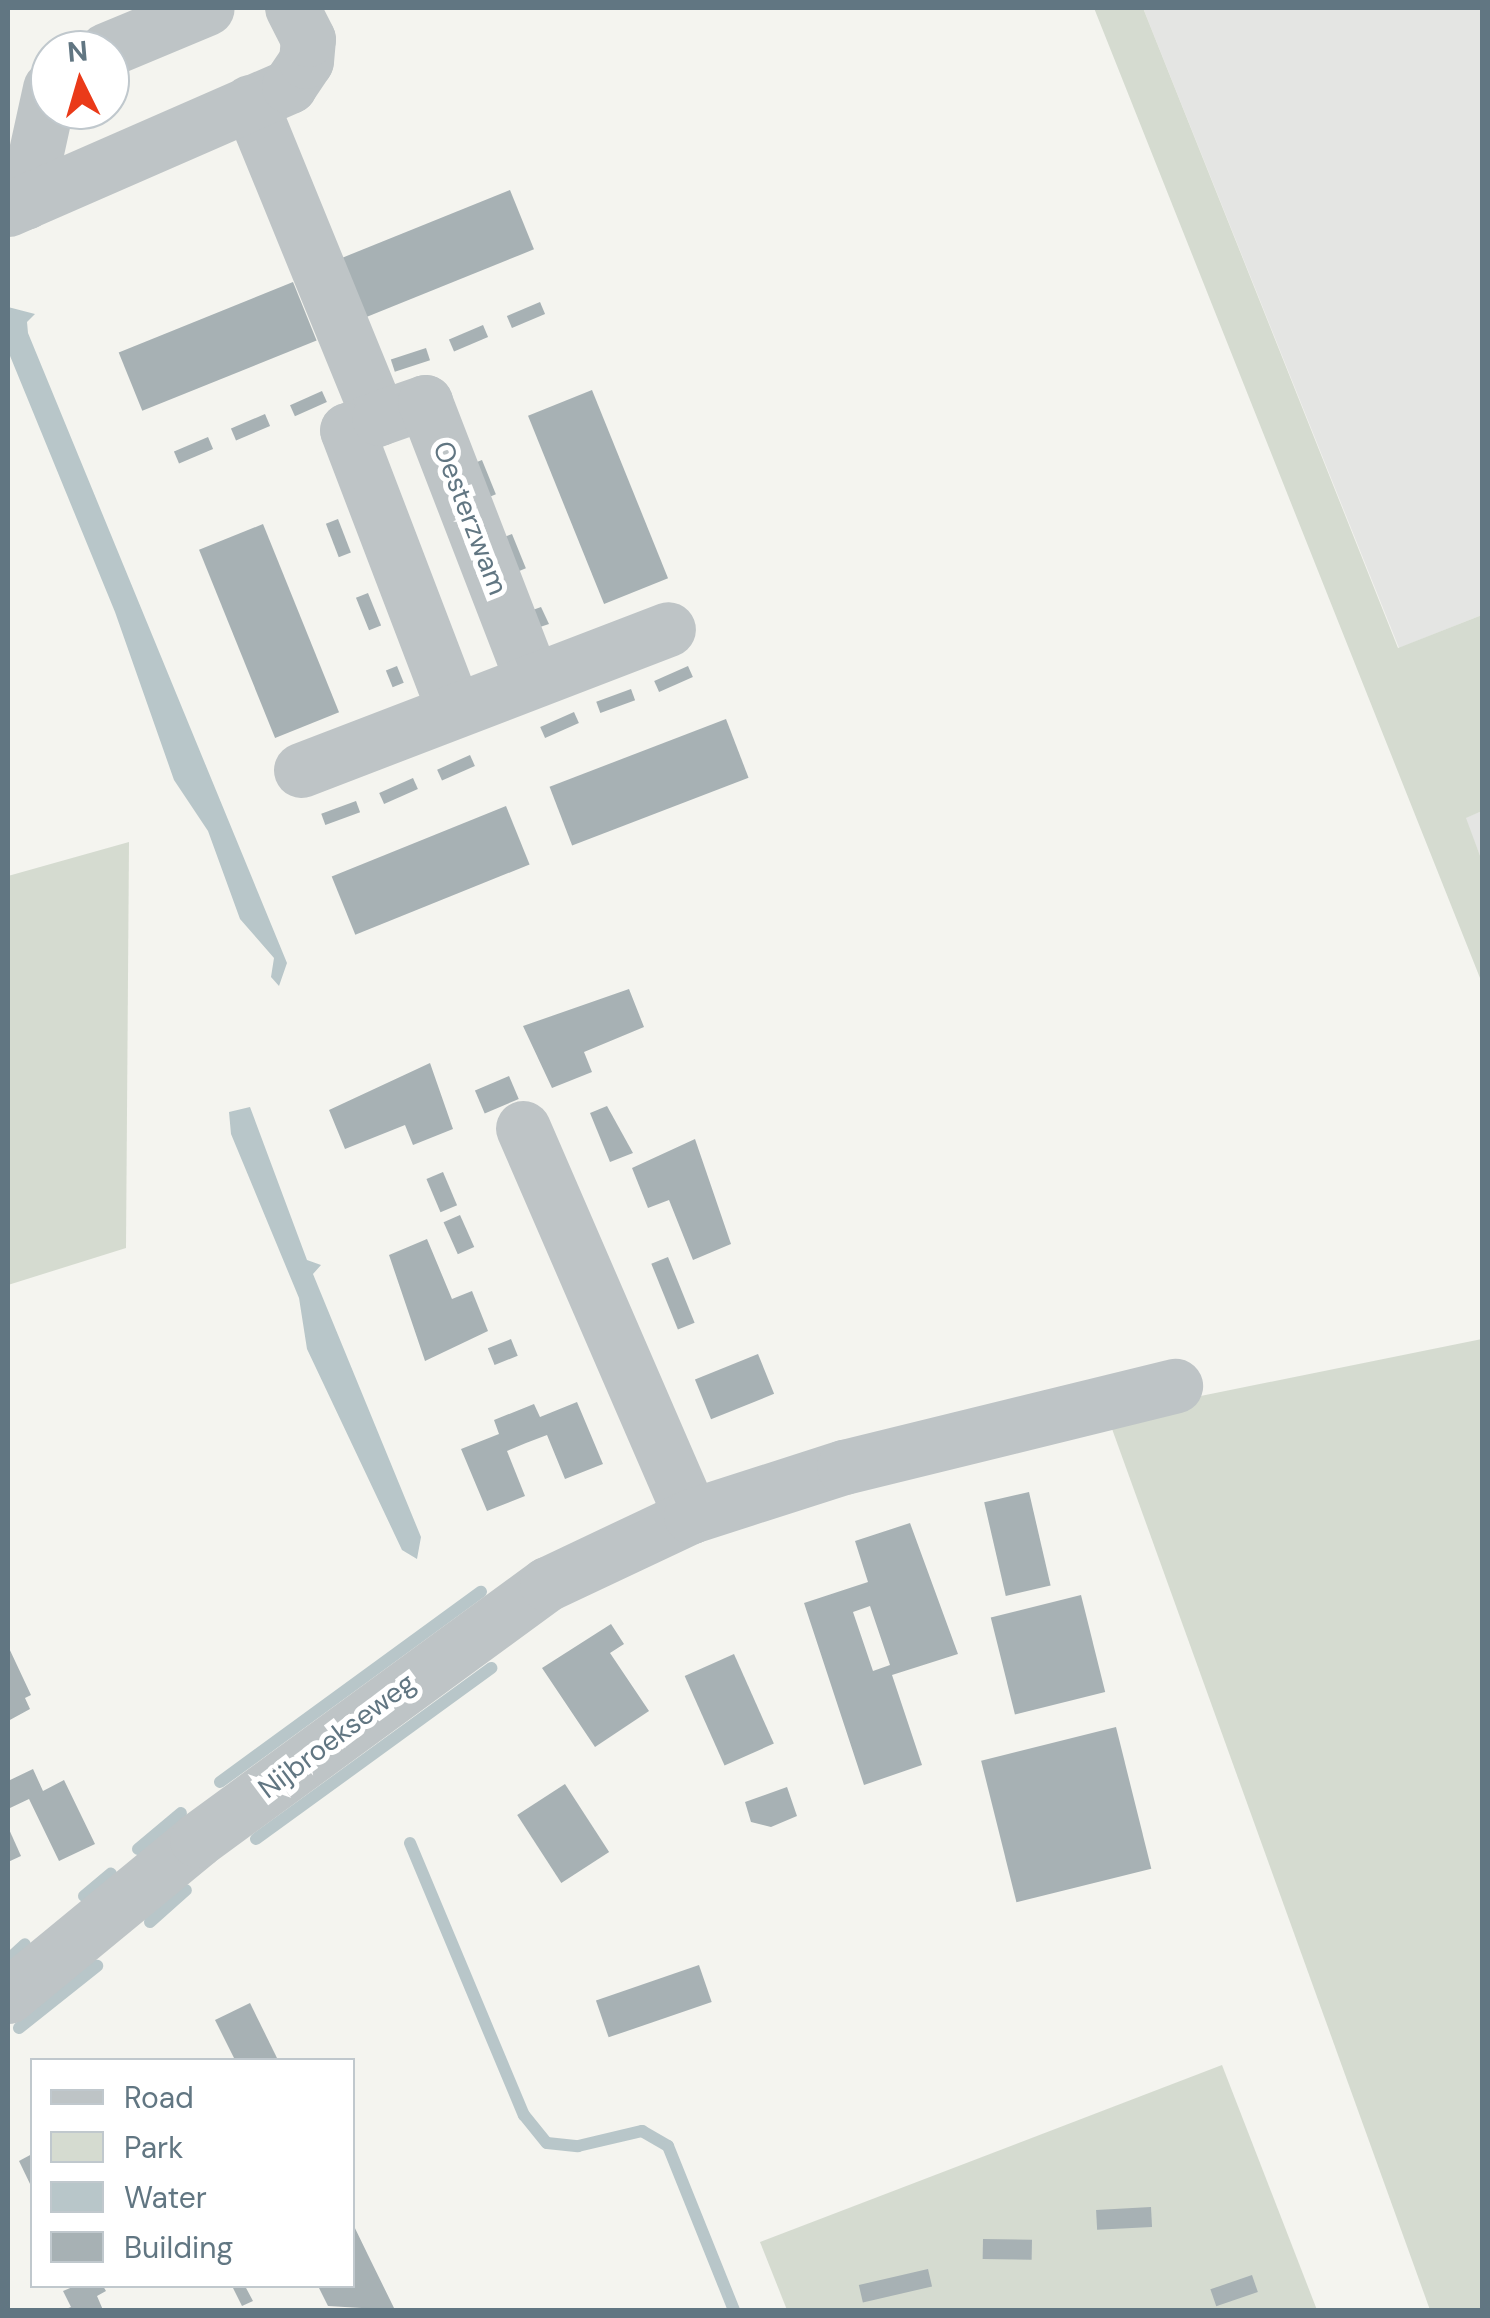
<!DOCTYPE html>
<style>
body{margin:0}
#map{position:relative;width:1490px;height:2318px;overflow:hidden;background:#f4f4ef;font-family:"DM Sans",sans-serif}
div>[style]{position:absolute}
.built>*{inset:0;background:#e4e5e3}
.green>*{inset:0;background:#d5dbd0}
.water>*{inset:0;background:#b8c6c9}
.stream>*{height:12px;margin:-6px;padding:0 6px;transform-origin:6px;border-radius:6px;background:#b8c6c9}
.building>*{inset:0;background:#a7b1b4;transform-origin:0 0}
.minor>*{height:55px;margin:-27.5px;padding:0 27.5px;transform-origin:27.5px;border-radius:27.5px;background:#bec4c6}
span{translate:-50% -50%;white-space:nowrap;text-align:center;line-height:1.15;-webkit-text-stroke:10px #fff;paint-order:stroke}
.street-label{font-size:28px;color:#617682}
.frame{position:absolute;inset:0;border:10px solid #617682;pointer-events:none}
.legend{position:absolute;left:30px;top:2058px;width:325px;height:230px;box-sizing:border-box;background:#fff;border:2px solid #c0c8cd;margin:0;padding:12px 18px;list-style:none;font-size:30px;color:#617682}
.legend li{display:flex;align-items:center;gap:20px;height:50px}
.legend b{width:50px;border:2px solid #c0c8cd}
.north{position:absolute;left:30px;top:30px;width:100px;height:100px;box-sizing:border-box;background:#fff;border:2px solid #c0c8cd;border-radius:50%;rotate:355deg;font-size:28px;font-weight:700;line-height:40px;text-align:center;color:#617682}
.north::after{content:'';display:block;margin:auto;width:35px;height:45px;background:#ea3a19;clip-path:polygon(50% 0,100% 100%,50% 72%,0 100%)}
</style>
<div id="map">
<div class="built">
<div style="clip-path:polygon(1143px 8px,1482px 8px,1482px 615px,1399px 648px)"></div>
<div style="clip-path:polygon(1482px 811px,1482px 861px,1465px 818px)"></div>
</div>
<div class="green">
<div style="clip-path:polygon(1094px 8px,1143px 8px,1398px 648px,1482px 615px,1482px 811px,1466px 818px,1482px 861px,1482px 983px)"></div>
<div style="clip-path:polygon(129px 842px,126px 1248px,8px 1285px,8px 876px)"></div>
<div style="clip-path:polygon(1482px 1339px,1482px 2310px,1430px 2310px,1107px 1415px)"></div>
<div style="clip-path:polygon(1222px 2065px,1317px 2310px,787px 2310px,760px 2242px)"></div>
</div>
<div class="water">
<div style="clip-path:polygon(8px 307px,35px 314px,27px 322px,28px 333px,287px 963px,279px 986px,271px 977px,274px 958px,240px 919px,208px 831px,174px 780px,115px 612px,8px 351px)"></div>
<div style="clip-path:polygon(250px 1107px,307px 1260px,321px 1265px,313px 1274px,421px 1537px,417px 1559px,402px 1550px,307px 1349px,299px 1298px,231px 1134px,229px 1112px)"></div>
</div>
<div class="stream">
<div style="left:220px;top:1782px;width:323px;rotate:-36.1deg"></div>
<div style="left:256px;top:1839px;width:291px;rotate:-36deg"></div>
<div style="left:410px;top:1843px;width:295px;rotate:67.3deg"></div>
<div style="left:524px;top:2115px;width:36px;rotate:51deg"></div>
<div style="left:547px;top:2143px;width:31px;rotate:6deg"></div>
<div style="left:578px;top:2146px;width:66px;rotate:-13.2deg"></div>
<div style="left:642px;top:2131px;width:30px;rotate:30deg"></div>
<div style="left:668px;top:2146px;width:177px;rotate:68.1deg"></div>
<div style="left:138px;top:1849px;width:56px;rotate:-39.9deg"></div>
<div style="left:84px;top:1896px;width:35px;rotate:-40deg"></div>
<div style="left:150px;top:1922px;width:48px;rotate:-41.6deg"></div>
<div style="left:8px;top:1960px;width:23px;rotate:-43deg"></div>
<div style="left:19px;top:2028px;width:100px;rotate:-38.5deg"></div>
</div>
<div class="building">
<div style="left:510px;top:190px;width:64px;height:188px;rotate:68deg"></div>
<div style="left:293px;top:282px;width:63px;height:188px;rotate:68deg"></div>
<div style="left:540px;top:302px;width:13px;height:36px;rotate:67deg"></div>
<div style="left:483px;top:325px;width:13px;height:37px;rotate:67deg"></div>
<div style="left:426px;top:348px;width:13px;height:37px;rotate:72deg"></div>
<div style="left:592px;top:390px;width:203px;height:69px;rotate:68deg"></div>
<div style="left:322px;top:391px;width:12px;height:35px;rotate:66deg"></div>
<div style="left:265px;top:414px;width:13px;height:37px;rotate:67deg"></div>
<div style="left:208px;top:437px;width:13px;height:37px;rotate:67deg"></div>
<div style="left:482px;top:460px;width:37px;height:13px;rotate:68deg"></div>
<div style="left:338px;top:519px;width:36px;height:13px;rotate:69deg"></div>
<div style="left:263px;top:524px;width:203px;height:69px;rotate:68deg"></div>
<div style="left:512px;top:534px;width:37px;height:13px;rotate:68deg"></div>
<div style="left:368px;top:593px;width:35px;height:13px;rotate:68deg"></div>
<div style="clip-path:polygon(541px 607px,549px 624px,537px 628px,530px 611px)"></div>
<div style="left:397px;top:666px;width:18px;height:12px;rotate:68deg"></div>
<div style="left:688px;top:666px;width:12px;height:37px;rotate:66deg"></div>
<div style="left:631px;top:689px;width:12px;height:37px;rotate:70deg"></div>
<div style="left:574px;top:712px;width:12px;height:37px;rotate:66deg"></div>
<div style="left:726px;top:719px;width:63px;height:189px;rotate:69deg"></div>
<div style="left:470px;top:755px;width:12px;height:36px;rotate:66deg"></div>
<div style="left:413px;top:778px;width:12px;height:37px;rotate:66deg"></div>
<div style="left:356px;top:801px;width:12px;height:37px;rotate:70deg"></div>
<div style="left:506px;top:806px;width:63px;height:188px;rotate:68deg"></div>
<div style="clip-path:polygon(629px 989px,644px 1027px,584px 1052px,592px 1072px,552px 1088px,523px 1026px)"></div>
<div style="clip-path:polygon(430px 1063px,453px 1129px,413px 1145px,405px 1125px,345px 1149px,329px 1110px)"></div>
<div style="left:509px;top:1076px;width:25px;height:37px;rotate:67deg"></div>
<div style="clip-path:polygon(607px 1106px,633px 1153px,610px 1162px,590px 1113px)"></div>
<div style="clip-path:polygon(695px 1139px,731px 1244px,693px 1260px,669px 1200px,648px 1208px,632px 1168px)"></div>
<div style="left:443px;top:1172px;width:36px;height:18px;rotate:67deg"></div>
<div style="left:460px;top:1215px;width:35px;height:18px;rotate:66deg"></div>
<div style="clip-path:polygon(427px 1239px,452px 1299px,472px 1291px,488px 1331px,425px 1361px,389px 1255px)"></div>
<div style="left:668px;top:1257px;width:71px;height:18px;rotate:68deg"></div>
<div style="left:511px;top:1339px;width:18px;height:25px;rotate:68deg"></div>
<div style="left:758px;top:1354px;width:43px;height:68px;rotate:68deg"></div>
<div style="clip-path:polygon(577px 1402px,603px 1464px,565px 1479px,547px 1435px,526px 1443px,507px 1451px,525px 1496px,487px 1511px,461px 1449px,499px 1434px,494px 1420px,534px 1404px,540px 1417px)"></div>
<div style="left:1029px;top:1492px;width:96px;height:46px;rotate:77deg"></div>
<div style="clip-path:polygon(evenodd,910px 1523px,958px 1654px,892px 1675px,922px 1765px,864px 1785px,804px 1603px,868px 1582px,855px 1541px,910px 1523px,870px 1606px,890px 1665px,873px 1671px,853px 1612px,870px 1606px)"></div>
<div style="left:1081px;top:1595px;width:100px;height:93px;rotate:76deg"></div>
<div style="clip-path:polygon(611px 1624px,624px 1644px,610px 1653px,649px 1711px,595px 1747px,542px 1668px)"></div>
<div style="clip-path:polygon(8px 1646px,31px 1695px,25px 1698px,30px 1709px,8px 1721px)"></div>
<div style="left:734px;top:1654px;width:98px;height:54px;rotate:66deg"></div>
<div style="left:1116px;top:1727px;width:146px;height:139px;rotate:76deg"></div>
<div style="clip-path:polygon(33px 1769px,43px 1791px,64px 1780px,95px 1844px,59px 1861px,29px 1799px,10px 1808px,8px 1781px)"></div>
<div style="left:565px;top:1784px;width:81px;height:57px;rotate:57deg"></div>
<div style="clip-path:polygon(787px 1787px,797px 1816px,771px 1827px,751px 1822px,745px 1802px)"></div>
<div style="clip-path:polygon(8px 1827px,21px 1856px,8px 1862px)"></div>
<div style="left:699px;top:1965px;width:39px;height:109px;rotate:71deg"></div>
<div style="clip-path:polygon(250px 2003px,278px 2060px,235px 2060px,215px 2020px)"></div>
<div style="clip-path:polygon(32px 2154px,32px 2188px,19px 2161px)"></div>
<div style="left:1151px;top:2207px;width:20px;height:55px;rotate:87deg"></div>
<div style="clip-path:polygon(352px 2222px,368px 2255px,395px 2310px,328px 2306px,318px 2286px,352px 2286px)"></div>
<div style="left:983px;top:2239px;width:49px;height:20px;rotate:1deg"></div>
<div style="left:928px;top:2269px;width:18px;height:71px;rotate:77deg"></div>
<div style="left:1252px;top:2275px;width:18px;height:44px;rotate:71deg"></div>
<div style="clip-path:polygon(75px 2286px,103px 2286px,106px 2291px,97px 2296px,103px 2310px,63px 2310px,71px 2307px,63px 2291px)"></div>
<div style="clip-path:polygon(232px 2286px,245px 2286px,253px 2301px,242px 2306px)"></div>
</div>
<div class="minor">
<div style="left:106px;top:50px;width:109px;rotate:-22.6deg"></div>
<div style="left:250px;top:102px;width:341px;rotate:67.8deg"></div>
<div style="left:379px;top:418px;width:34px;rotate:159deg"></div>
<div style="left:347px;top:430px;width:298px;rotate:69.1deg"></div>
<div style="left:25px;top:202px;width:117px;rotate:-77.6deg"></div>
<div style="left:8px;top:209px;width:307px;rotate:-23.6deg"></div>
<div style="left:289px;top:86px;width:30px;rotate:-56deg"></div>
<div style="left:306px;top:61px;width:22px;rotate:-85deg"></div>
<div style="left:308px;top:39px;width:35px;rotate:-117deg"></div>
<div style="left:379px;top:418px;width:49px;rotate:-19.2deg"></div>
<div style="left:425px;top:402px;width:297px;rotate:68.9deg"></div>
<div style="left:301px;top:770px;width:393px;rotate:-21deg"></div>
<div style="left:523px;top:1128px;width:423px;rotate:66.6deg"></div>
<div style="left:8px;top:1996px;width:245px;rotate:-39.5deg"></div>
<div style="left:197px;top:1840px;width:434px;rotate:-36.2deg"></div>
<div style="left:547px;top:1584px;width:159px;rotate:-25.3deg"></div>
<div style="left:691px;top:1516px;width:161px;rotate:-17.8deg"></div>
<div style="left:844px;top:1467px;width:341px;rotate:-13.8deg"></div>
</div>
<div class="street-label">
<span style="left:470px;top:518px;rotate:69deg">Oesterzwam</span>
<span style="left:337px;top:1736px;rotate:-37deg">Nijbroekseweg</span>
</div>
<div class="frame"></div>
<ul class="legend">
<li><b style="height:12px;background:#bec4c6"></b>Road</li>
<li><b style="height:28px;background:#d5dbd0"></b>Park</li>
<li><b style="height:28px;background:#b8c6c9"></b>Water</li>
<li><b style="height:28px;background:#a7b1b4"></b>Building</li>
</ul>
<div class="north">N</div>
</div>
